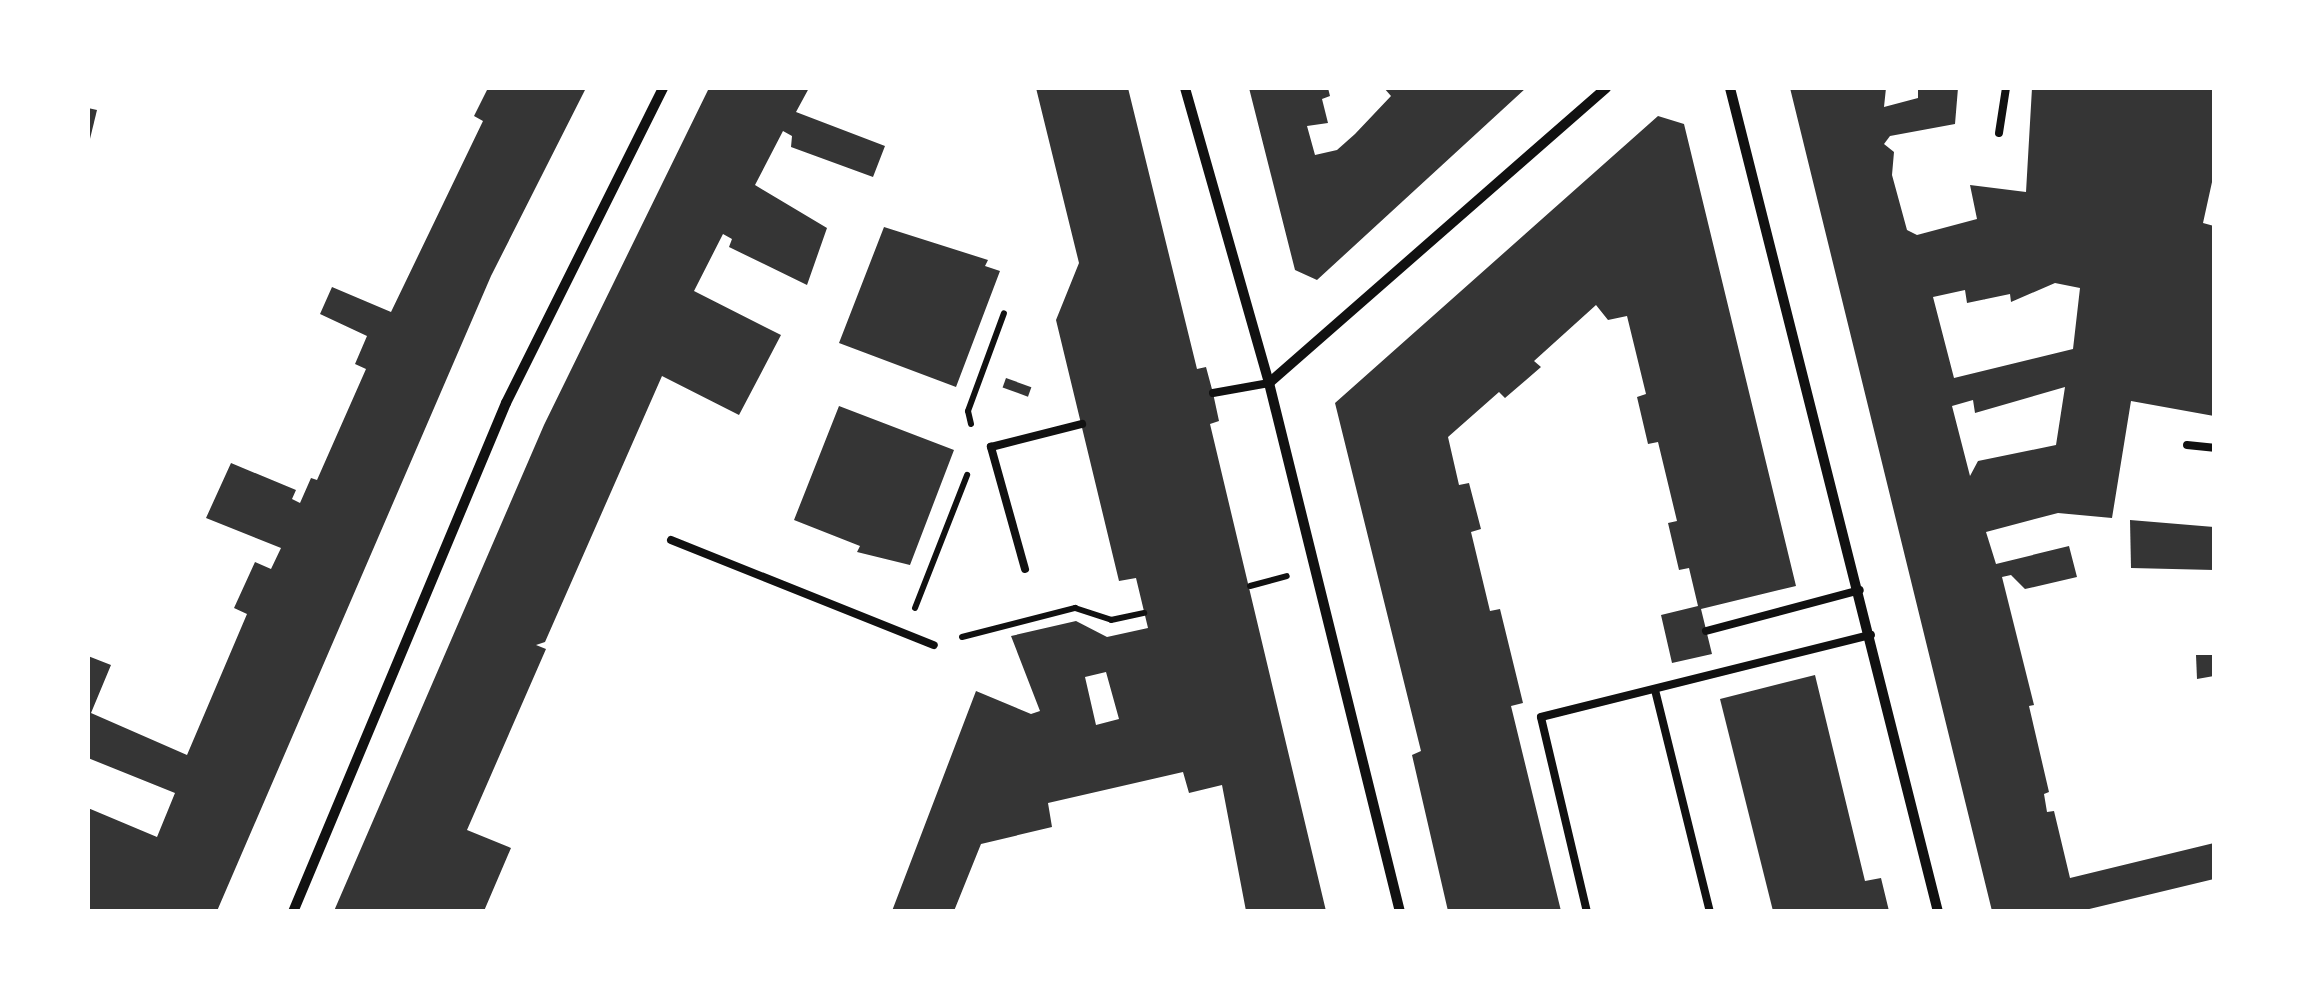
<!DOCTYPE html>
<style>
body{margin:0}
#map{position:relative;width:2302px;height:999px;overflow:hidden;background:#fff;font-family:Quicksand,sans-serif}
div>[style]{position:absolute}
.building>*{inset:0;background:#353535;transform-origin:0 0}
.path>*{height:6px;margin:-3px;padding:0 3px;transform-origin:3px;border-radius:3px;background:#111}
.service>*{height:8px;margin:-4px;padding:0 4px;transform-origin:4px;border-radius:4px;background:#111}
.minor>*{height:10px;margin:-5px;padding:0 5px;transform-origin:5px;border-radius:5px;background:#111}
span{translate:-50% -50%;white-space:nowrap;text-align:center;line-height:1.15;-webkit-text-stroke:8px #fff;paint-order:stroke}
.frame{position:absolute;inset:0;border:90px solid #fff;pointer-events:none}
</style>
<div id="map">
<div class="building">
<div style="clip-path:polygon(488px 88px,586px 88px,491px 276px,217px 911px,88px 911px,88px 808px,157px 837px,175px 793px,88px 758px,88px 656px,111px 665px,91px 713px,187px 755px,247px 614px,234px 608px,255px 562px,271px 569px,281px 548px,206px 518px,231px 463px,296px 490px,292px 499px,300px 503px,311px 478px,317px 480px,366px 369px,355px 364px,367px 336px,320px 314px,332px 287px,391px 312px,483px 121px,474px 116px)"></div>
<div style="clip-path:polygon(709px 88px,809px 88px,796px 112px,885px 146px,873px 177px,791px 147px,792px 136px,783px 131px,755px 185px,827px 228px,807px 285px,729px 247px,732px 239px,723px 234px,694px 291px,781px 335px,739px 415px,662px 376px,545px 642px,536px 645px,546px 649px,467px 830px,511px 848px,484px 911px,334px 911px,544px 425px)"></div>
<div style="clip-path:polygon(evenodd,1036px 88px,1128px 88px,1197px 369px,1206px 367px,1213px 393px,1219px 421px,1210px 424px,1326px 911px,1246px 911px,1222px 785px,1189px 793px,1183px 772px,1048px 803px,1052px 827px,981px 844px,954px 911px,892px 911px,976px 691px,1031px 714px,1040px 711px,1011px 636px,1076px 621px,1107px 637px,1148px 628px,1136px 578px,1119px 581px,1056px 320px,1079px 263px,1036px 88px,1106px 672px,1119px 719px,1096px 725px,1085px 677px,1106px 672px)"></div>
<div style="clip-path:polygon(1249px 88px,1328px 88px,1330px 96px,1322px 99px,1328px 123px,1307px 126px,1315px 155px,1337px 150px,1355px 134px,1391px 96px,1384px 88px,1526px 88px,1317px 280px,1295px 270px)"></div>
<div style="clip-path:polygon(evenodd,1790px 88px,1886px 88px,1884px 107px,1918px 98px,1918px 88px,1958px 88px,1955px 124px,1890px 136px,1884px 144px,1894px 152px,1892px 175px,1907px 230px,1917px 235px,1977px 219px,1970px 185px,2026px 192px,2032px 88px,2214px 88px,2214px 173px,2203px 223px,2214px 226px,2214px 416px,2131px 401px,2112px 518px,2058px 513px,1986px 532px,1996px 564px,2069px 546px,2077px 577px,2025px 589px,2011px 575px,2002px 577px,2034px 705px,2029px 706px,2049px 792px,2044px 794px,2047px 812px,2054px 811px,2070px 878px,2214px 843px,2214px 879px,2081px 911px,1992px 911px,1790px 88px,2055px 283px,2080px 288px,2073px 349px,1954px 378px,1933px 297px,1965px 290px,1967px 303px,2010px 294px,2011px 302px,2055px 283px,1790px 88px,2065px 387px,2056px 445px,1978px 461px,1970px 476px,1952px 406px,1973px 400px,1975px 413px,2065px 387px)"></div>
<div style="clip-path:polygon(88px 108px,97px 110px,89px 143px,88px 142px)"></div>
<div style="clip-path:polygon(1658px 116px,1684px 124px,1796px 586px,1701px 609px,1712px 654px,1672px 663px,1661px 615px,1698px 606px,1689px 568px,1679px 570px,1668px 523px,1677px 521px,1658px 442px,1648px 444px,1637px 397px,1646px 394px,1627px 316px,1608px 320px,1596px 305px,1534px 361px,1541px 367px,1505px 398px,1499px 392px,1448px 437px,1459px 485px,1469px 483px,1481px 529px,1471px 532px,1490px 611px,1500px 609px,1523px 703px,1511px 706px,1561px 911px,1448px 911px,1412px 755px,1421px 751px,1335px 403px)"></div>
<div style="clip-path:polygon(884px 227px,988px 260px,985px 266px,1000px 271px,956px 387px,839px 343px)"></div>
<div style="left:1006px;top:378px;width:27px;height:10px;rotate:20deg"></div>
<div style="clip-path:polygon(839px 406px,954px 450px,910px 565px,857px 552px,860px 546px,794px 520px)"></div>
<div style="clip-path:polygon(2130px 520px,2214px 527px,2214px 570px,2131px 568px)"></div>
<div style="clip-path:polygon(2196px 655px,2214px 655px,2214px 676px,2197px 679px)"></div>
<div style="clip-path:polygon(1815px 675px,1865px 881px,1881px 878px,1889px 911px,1773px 911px,1720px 699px)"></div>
</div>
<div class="path">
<div style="left:971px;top:424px;width:13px;rotate:-103deg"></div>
<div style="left:968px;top:411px;width:104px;rotate:-69.8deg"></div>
<div style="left:1250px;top:586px;width:38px;rotate:-15deg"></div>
<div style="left:915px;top:608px;width:143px;rotate:-68.6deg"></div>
<div style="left:962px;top:637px;width:117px;rotate:-14.4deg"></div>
<div style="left:1075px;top:608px;width:38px;rotate:18deg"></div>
<div style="left:1111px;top:620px;width:34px;rotate:-12deg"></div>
</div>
<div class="service">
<div style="left:1999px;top:133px;width:46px;rotate:-81.2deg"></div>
<div style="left:1213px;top:393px;width:57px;rotate:-10.1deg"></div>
<div style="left:2187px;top:445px;width:27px;rotate:6deg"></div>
<div style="left:671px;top:540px;width:283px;rotate:21.8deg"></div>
<div style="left:1025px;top:569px;width:127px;rotate:-105.6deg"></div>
<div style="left:991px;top:447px;width:94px;rotate:-14.2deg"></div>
<div style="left:1706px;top:631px;width:159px;rotate:-14.9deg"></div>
<div style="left:1655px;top:690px;width:229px;rotate:76.1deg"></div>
<div style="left:1587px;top:912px;width:200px;rotate:-103.3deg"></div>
<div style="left:1541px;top:717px;width:340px;rotate:-14deg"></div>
</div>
<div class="minor">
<div style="left:1185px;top:88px;width:307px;rotate:74.1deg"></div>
<div style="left:1269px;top:383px;width:545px;rotate:76.09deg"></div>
<div style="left:1730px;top:88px;width:850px;rotate:75.83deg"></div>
<div style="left:1269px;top:383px;width:448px;rotate:-41.2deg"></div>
<div style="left:293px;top:912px;width:552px;rotate:-67.29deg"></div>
<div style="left:506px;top:403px;width:352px;rotate:-63.5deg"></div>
</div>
<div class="frame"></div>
</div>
